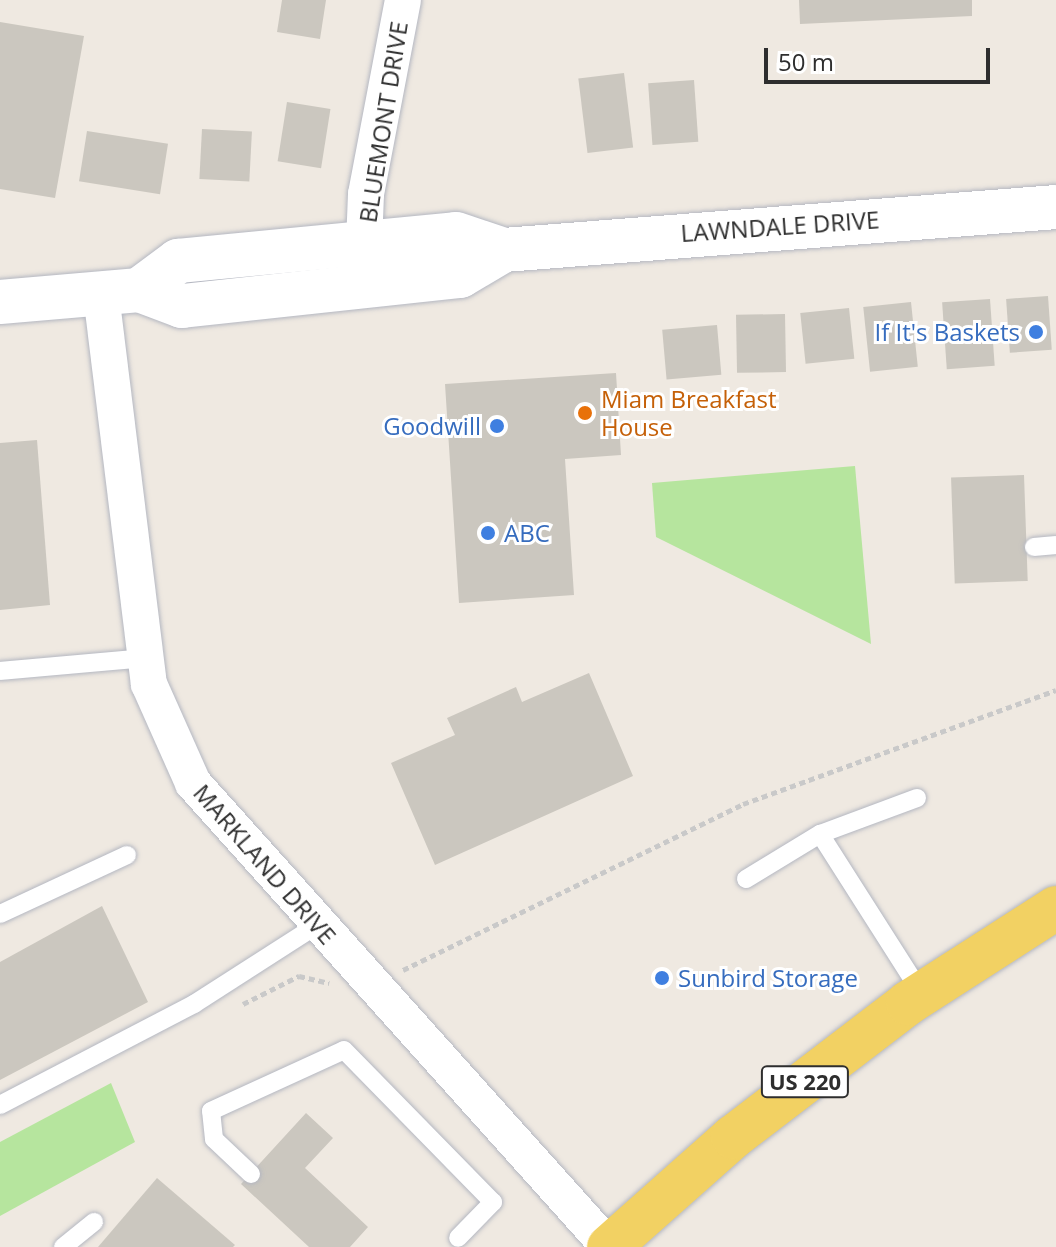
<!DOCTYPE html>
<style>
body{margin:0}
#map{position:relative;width:1056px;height:1247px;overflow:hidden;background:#efe9e1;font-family:"Open Sans",sans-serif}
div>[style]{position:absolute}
.green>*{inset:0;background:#b6e59e}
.building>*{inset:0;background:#cbc7bf;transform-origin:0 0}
.path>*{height:5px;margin-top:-2.5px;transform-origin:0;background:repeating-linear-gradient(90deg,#c9c9c9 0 6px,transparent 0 10px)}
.roads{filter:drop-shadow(0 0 2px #b4b7c1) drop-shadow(0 0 2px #b4b7c1)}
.service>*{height:18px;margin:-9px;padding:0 9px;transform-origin:9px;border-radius:9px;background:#fff}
.minor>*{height:36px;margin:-18px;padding:0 18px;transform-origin:18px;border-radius:18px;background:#fff}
.secondary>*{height:44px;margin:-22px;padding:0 22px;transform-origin:22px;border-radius:22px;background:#fff}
.primary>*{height:44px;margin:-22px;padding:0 22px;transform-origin:22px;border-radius:22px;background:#f2d163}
.dots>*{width:22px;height:22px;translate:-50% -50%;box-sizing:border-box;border:4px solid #fff;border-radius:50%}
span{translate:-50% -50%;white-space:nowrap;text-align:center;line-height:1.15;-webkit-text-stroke:6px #fff;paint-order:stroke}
.shield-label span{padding:2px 6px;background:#fff;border:2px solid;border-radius:6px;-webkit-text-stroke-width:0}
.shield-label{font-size:22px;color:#2e2e2e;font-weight:700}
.street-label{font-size:24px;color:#2e2e2e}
.shop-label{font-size:24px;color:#366cbe}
.right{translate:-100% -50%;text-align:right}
.left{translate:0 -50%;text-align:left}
.food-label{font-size:24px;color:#c56008}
.scale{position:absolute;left:764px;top:48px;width:226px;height:36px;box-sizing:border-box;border:4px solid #2e2e2e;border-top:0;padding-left:10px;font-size:24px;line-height:28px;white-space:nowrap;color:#2e2e2e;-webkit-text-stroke:6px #fff;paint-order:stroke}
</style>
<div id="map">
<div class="green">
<div style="clip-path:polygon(855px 466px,871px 644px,656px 537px,652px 483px)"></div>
<div style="clip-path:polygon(111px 1083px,135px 1142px,0 1216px,0 1142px)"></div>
</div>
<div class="building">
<div style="clip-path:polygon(282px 0,326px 0,320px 39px,277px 32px)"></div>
<div style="clip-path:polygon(799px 0,972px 0,972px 16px,800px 24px)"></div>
<div style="clip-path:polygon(0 22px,84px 36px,55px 198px,0 189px)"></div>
<div style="left:624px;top:73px;width:75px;height:46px;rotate:83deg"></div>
<div style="left:694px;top:80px;width:62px;height:46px;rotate:86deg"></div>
<div style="left:287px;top:102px;width:44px;height:60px;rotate:9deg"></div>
<div style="left:202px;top:129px;width:50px;height:50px;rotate:3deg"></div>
<div style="left:87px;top:131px;width:82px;height:51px;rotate:9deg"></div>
<div style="left:1048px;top:296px;width:54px;height:42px;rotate:86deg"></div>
<div style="left:990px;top:299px;width:67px;height:48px;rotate:86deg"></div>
<div style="left:911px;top:302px;width:65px;height:48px;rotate:84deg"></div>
<div style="left:849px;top:308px;width:51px;height:49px;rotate:84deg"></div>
<div style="left:785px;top:314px;width:58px;height:49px;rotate:89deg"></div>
<div style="left:717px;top:325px;width:50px;height:55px;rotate:85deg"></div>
<div style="clip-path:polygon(616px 373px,621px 455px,565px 459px,574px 595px,459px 603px,445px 384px)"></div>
<div style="clip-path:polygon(37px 440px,50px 605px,0 610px,0 443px)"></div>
<div style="left:1024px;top:475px;width:106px;height:73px;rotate:88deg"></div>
<div style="clip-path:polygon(589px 673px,633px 776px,435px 865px,391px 763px,455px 735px,447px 718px,516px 687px,522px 702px)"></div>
<div style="clip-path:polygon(102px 906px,148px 1002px,0 1080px,0 962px)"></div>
<div style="clip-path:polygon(306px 1113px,333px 1138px,305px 1168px,368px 1227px,350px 1247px,309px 1247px,241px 1184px)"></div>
<div style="clip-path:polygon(157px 1178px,235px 1245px,233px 1247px,98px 1247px)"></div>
</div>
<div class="path">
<div style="left:403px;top:970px;width:378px;rotate:-26deg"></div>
<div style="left:743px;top:804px;width:333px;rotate:-20deg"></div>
<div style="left:243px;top:1004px;width:63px;rotate:-26.6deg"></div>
<div style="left:299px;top:976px;width:31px;rotate:13deg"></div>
</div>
<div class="roads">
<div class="service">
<div style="left:1034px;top:547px;width:22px;rotate:-5deg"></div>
<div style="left:0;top:671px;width:146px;rotate:-5.1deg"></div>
<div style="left:917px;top:798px;width:103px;rotate:159.6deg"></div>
<div style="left:820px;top:834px;width:190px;rotate:57.5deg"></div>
<div style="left:746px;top:879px;width:87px;rotate:-31.3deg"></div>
<div style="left:0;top:914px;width:140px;rotate:-24.9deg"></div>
<div style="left:0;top:1105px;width:219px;rotate:-27.5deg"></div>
<div style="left:194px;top:1004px;width:146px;rotate:-32.7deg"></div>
<div style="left:251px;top:1174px;width:51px;rotate:-136.6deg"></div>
<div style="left:214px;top:1139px;width:28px;rotate:-96deg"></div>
<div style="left:211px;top:1111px;width:146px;rotate:-24.6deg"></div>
<div style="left:344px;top:1050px;width:213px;rotate:45.6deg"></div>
<div style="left:493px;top:1202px;width:50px;rotate:134.2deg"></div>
<div style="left:63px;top:1247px;width:40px;rotate:-39deg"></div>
</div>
<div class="minor">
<div style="left:364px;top:244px;width:50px;rotate:-87.7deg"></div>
<div style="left:366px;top:194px;width:197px;rotate:-79.2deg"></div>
<div style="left:101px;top:294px;width:393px;rotate:83deg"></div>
<div style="left:149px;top:684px;width:108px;rotate:66deg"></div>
<div style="left:193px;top:783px;width:623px;rotate:48.12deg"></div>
</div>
<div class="secondary">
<div style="left:139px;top:290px;width:49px;rotate:-36.6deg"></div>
<div style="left:178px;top:261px;width:279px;rotate:-5.5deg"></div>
<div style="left:456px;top:234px;width:51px;rotate:18.4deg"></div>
<div style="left:0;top:302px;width:140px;rotate:-4.9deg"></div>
<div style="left:139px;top:290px;width:46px;rotate:20.4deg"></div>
<div style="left:182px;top:306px;width:280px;rotate:-6.2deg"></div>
<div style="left:460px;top:276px;width:51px;rotate:-30.6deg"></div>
<div style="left:504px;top:250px;width:554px;rotate:-4.45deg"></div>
</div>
<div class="primary">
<div style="left:609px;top:1247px;width:166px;rotate:-41.6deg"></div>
<div style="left:733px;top:1137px;width:220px;rotate:-37.4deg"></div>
<div style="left:908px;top:1003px;width:176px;rotate:-32.7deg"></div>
</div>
</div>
<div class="dots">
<div style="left:1036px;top:332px;background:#3f7fe0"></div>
<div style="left:585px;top:413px;background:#e8710a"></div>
<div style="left:497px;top:426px;background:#3f7fe0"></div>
<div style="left:488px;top:533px;background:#3f7fe0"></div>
<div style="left:662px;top:978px;background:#3f7fe0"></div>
</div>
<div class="shield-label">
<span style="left:805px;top:1082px">US 220</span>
</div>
<div class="street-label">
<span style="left:383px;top:122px;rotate:-81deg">BLUEMONT DRIVE</span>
<span style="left:780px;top:226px;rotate:-4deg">LAWNDALE DRIVE</span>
<span style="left:265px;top:864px;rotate:49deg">MARKLAND DRIVE</span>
</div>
<div class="shop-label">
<span class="right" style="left:1020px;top:332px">If It's Baskets</span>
<span class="right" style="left:481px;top:426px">Goodwill</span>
<span class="left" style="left:504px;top:533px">ABC</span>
<span class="left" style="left:678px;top:978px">Sunbird Storage</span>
</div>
<div class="food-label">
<span class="left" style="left:601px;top:413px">Miam Breakfast<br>House</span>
</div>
<div class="scale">50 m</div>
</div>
